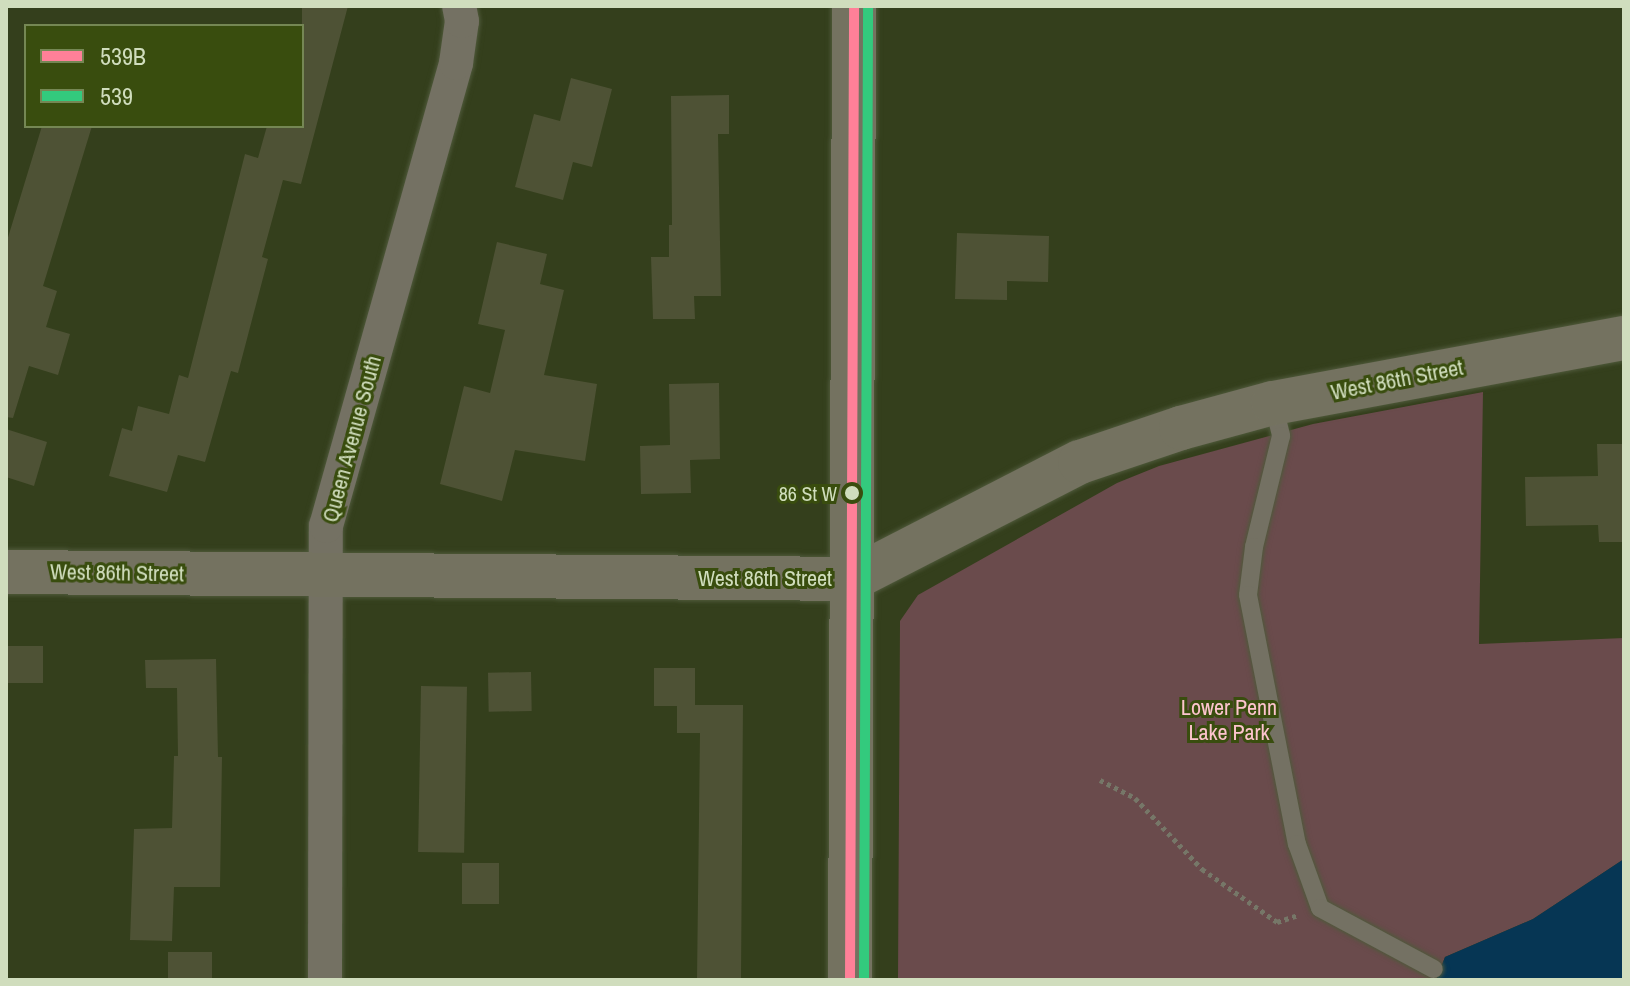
<!DOCTYPE html>
<style>
body{margin:0}
#map{position:relative;width:1630px;height:986px;overflow:hidden;background:#343f1c;font-family:"Archivo Narrow",sans-serif}
div>[style]{position:absolute}
.green>*{inset:0;background:#6a4b4c}
.water>*{inset:0;background:#063654}
.building>*{inset:0;background:#4e5235;transform-origin:0 0}
.path>*{height:5px;margin-top:-2.5px;transform-origin:0;background:repeating-linear-gradient(90deg,#767768 0 4px,transparent 0 8px)}
.roads{filter:drop-shadow(0 0 2px #4f593b) drop-shadow(0 0 2px #4f593b)}
.lane>*{height:18px;margin:-9px;padding:0 9px;transform-origin:9px;border-radius:9px;background:#747163}
.street>*{height:34px;margin:-17px;padding:0 17px;transform-origin:17px;border-radius:17px;background:#747163}
.secondary>*{height:44px;margin:-22px;padding:0 22px;transform-origin:22px;border-radius:22px;background:#747260}
.bus-1>*{height:10px;margin:-5px;padding:0 5px;transform-origin:5px;border-radius:5px;background:#ff8098}
.bus-2>*{height:10px;margin:-5px;padding:0 5px;transform-origin:5px;border-radius:5px;background:#33ca7d}
.dots>*{width:22px;height:22px;translate:-50% -50%;box-sizing:border-box;border:4px solid #394d0e;border-radius:50%}
span{translate:-50% -50%;white-space:nowrap;text-align:center;line-height:1.15;-webkit-text-stroke:6px #394d0e;paint-order:stroke}
.bus-label{font-size:20px;color:#d0ddbd}
.right{translate:-100% -50%;text-align:right}
.street-label{font-size:22px;color:#d0ddbd}
.park-label{font-size:22px;color:#fdc4ce}
.frame{position:absolute;inset:0;border:8px solid #d0ddbd;pointer-events:none}
.legend{position:absolute;left:24px;top:24px;width:280px;height:104px;box-sizing:border-box;background:#394d0e;border:2px solid #758754;margin:0;padding:10px 14px;list-style:none;font-size:24px;color:#d0ddbd}
.legend li{display:flex;align-items:center;gap:16px;height:40px}
.legend b{width:40px;border:2px solid #758754}
</style>
<div id="map">
<div class="green">
<div style="clip-path:polygon(1483px 392px,1479px 644px,1624px 638px,1624px 859px,1533px 919px,1445px 957px,1436px 980px,898px 980px,900px 621px,918px 595px,1117px 483px,1159px 466px,1313px 424px)"></div>
</div>
<div class="water">
<div style="clip-path:polygon(1624px 859px,1624px 980px,1436px 980px,1445px 957px,1533px 919px)"></div>
</div>
<div class="building">
<div style="clip-path:polygon(302px 6px,348px 6px,301px 184px,283px 180px,262px 257px,268px 259px,238px 373px,231px 371px,205px 462px,178px 455px,167px 492px,109px 476px,122px 428px,132px 431px,138px 406px,169px 414px,179px 375px,188px 378px,245px 154px,258px 158px,267px 126px,302px 126px)"></div>
<div style="clip-path:polygon(571px 78px,612px 89px,592px 167px,573px 162px,563px 200px,515px 187px,534px 114px,560px 121px)"></div>
<div style="clip-path:polygon(729px 95px,729px 134px,718px 134px,721px 296px,694px 296px,695px 319px,653px 319px,651px 257px,669px 257px,669px 225px,672px 225px,671px 96px)"></div>
<div style="clip-path:polygon(42px 126px,92px 126px,43px 286px,57px 291px,46px 327px,70px 334px,58px 375px,29px 366px,13px 418px,6px 417px,6px 244px)"></div>
<div style="clip-path:polygon(957px 233px,1049px 236px,1048px 282px,1007px 281px,1007px 300px,955px 299px)"></div>
<div style="clip-path:polygon(497px 242px,547px 254px,540px 284px,564px 290px,544px 375px,597px 384px,585px 461px,515px 450px,502px 501px,440px 484px,464px 386px,490px 393px,505px 330px,478px 324px)"></div>
<div style="clip-path:polygon(719px 383px,720px 459px,690px 460px,691px 493px,641px 494px,640px 446px,670px 445px,669px 384px)"></div>
<div style="clip-path:polygon(6px 429px,47px 442px,34px 486px,6px 477px)"></div>
<div style="clip-path:polygon(1597px 444px,1624px 444px,1624px 542px,1599px 542px,1598px 525px,1526px 526px,1525px 477px,1598px 476px)"></div>
<div style="left:8px;top:646px;width:35px;height:37px"></div>
<div style="clip-path:polygon(216px 659px,218px 757px,222px 757px,220px 887px,174px 887px,172px 941px,130px 940px,134px 829px,172px 828px,174px 756px,178px 756px,177px 688px,146px 688px,145px 660px)"></div>
<div style="clip-path:polygon(654px 668px,695px 668px,695px 705px,743px 705px,741px 980px,697px 980px,700px 733px,677px 733px,677px 706px,654px 706px)"></div>
<div style="left:531px;top:672px;width:39px;height:43px;rotate:89deg"></div>
<div style="left:421px;top:686px;width:46px;height:166px;rotate:1deg"></div>
<div style="left:462px;top:863px;width:37px;height:41px"></div>
<div style="left:212px;top:952px;width:28px;height:44px;rotate:90deg"></div>
</div>
<div class="path">
<div style="left:1100px;top:780px;width:39px;rotate:27deg"></div>
<div style="left:1135px;top:798px;width:98px;rotate:46.7deg"></div>
<div style="left:1202px;top:869px;width:92px;rotate:35.2deg"></div>
<div style="left:1277px;top:922px;width:22px;rotate:-18deg"></div>
</div>
<div class="roads">
<div class="lane">
<div style="left:1273px;top:403px;width:34px;rotate:76deg"></div>
<div style="left:1281px;top:436px;width:114px;rotate:103.7deg"></div>
<div style="left:1254px;top:547px;width:48px;rotate:97.1deg"></div>
<div style="left:1248px;top:595px;width:254px;rotate:78.9deg"></div>
<div style="left:1297px;top:844px;width:68px;rotate:70.2deg"></div>
<div style="left:1320px;top:908px;width:129px;rotate:28.2deg"></div>
</div>
<div class="street">
<div style="left:325px;top:980px;width:454px;rotate:-89.9deg"></div>
<div style="left:326px;top:526px;width:481px;rotate:-74.3deg"></div>
<div style="left:456px;top:63px;width:42px;rotate:-81.9deg"></div>
<div style="left:462px;top:21px;width:15px;rotate:-101deg"></div>
</div>
<div class="secondary">
<div style="left:6px;top:572px;width:846px;rotate:0.47deg"></div>
<div style="left:852px;top:579px;width:256px;rotate:-27.2deg"></div>
<div style="left:1080px;top:462px;width:107px;rotate:-18.6deg"></div>
<div style="left:1181px;top:428px;width:95px;rotate:-15.2deg"></div>
<div style="left:1273px;top:403px;width:357px;rotate:-10.5deg"></div>
<div style="left:850px;top:980px;width:974px;rotate:-89.76deg"></div>
</div>
</div>
<div class="bus-1">
<div style="left:850px;top:980px;width:974px;rotate:-89.76deg"></div>
</div>
<div class="bus-2">
<div style="left:864px;top:980px;width:974px;rotate:-89.76deg"></div>
</div>
<div class="dots">
<div style="left:852px;top:493px;background:#d0ddbd"></div>
</div>
<div class="bus-label">
<span class="right" style="left:837px;top:493px">86 St W</span>
</div>
<div class="street-label">
<span style="left:1397px;top:380px;rotate:-11deg">West 86th Street</span>
<span style="left:352px;top:439px;rotate:-75deg">Queen Avenue South</span>
<span style="left:117px;top:573px;rotate:1deg">West 86th Street</span>
<span style="left:765px;top:579px">West 86th Street</span>
</div>
<div class="park-label">
<span style="left:1229px;top:720px">Lower Penn<br>Lake Park</span>
</div>
<div class="frame"></div>
<ul class="legend">
<li><b style="height:10px;background:#ff8098"></b>539B</li>
<li><b style="height:10px;background:#33ca7d"></b>539</li>
</ul>
</div>
